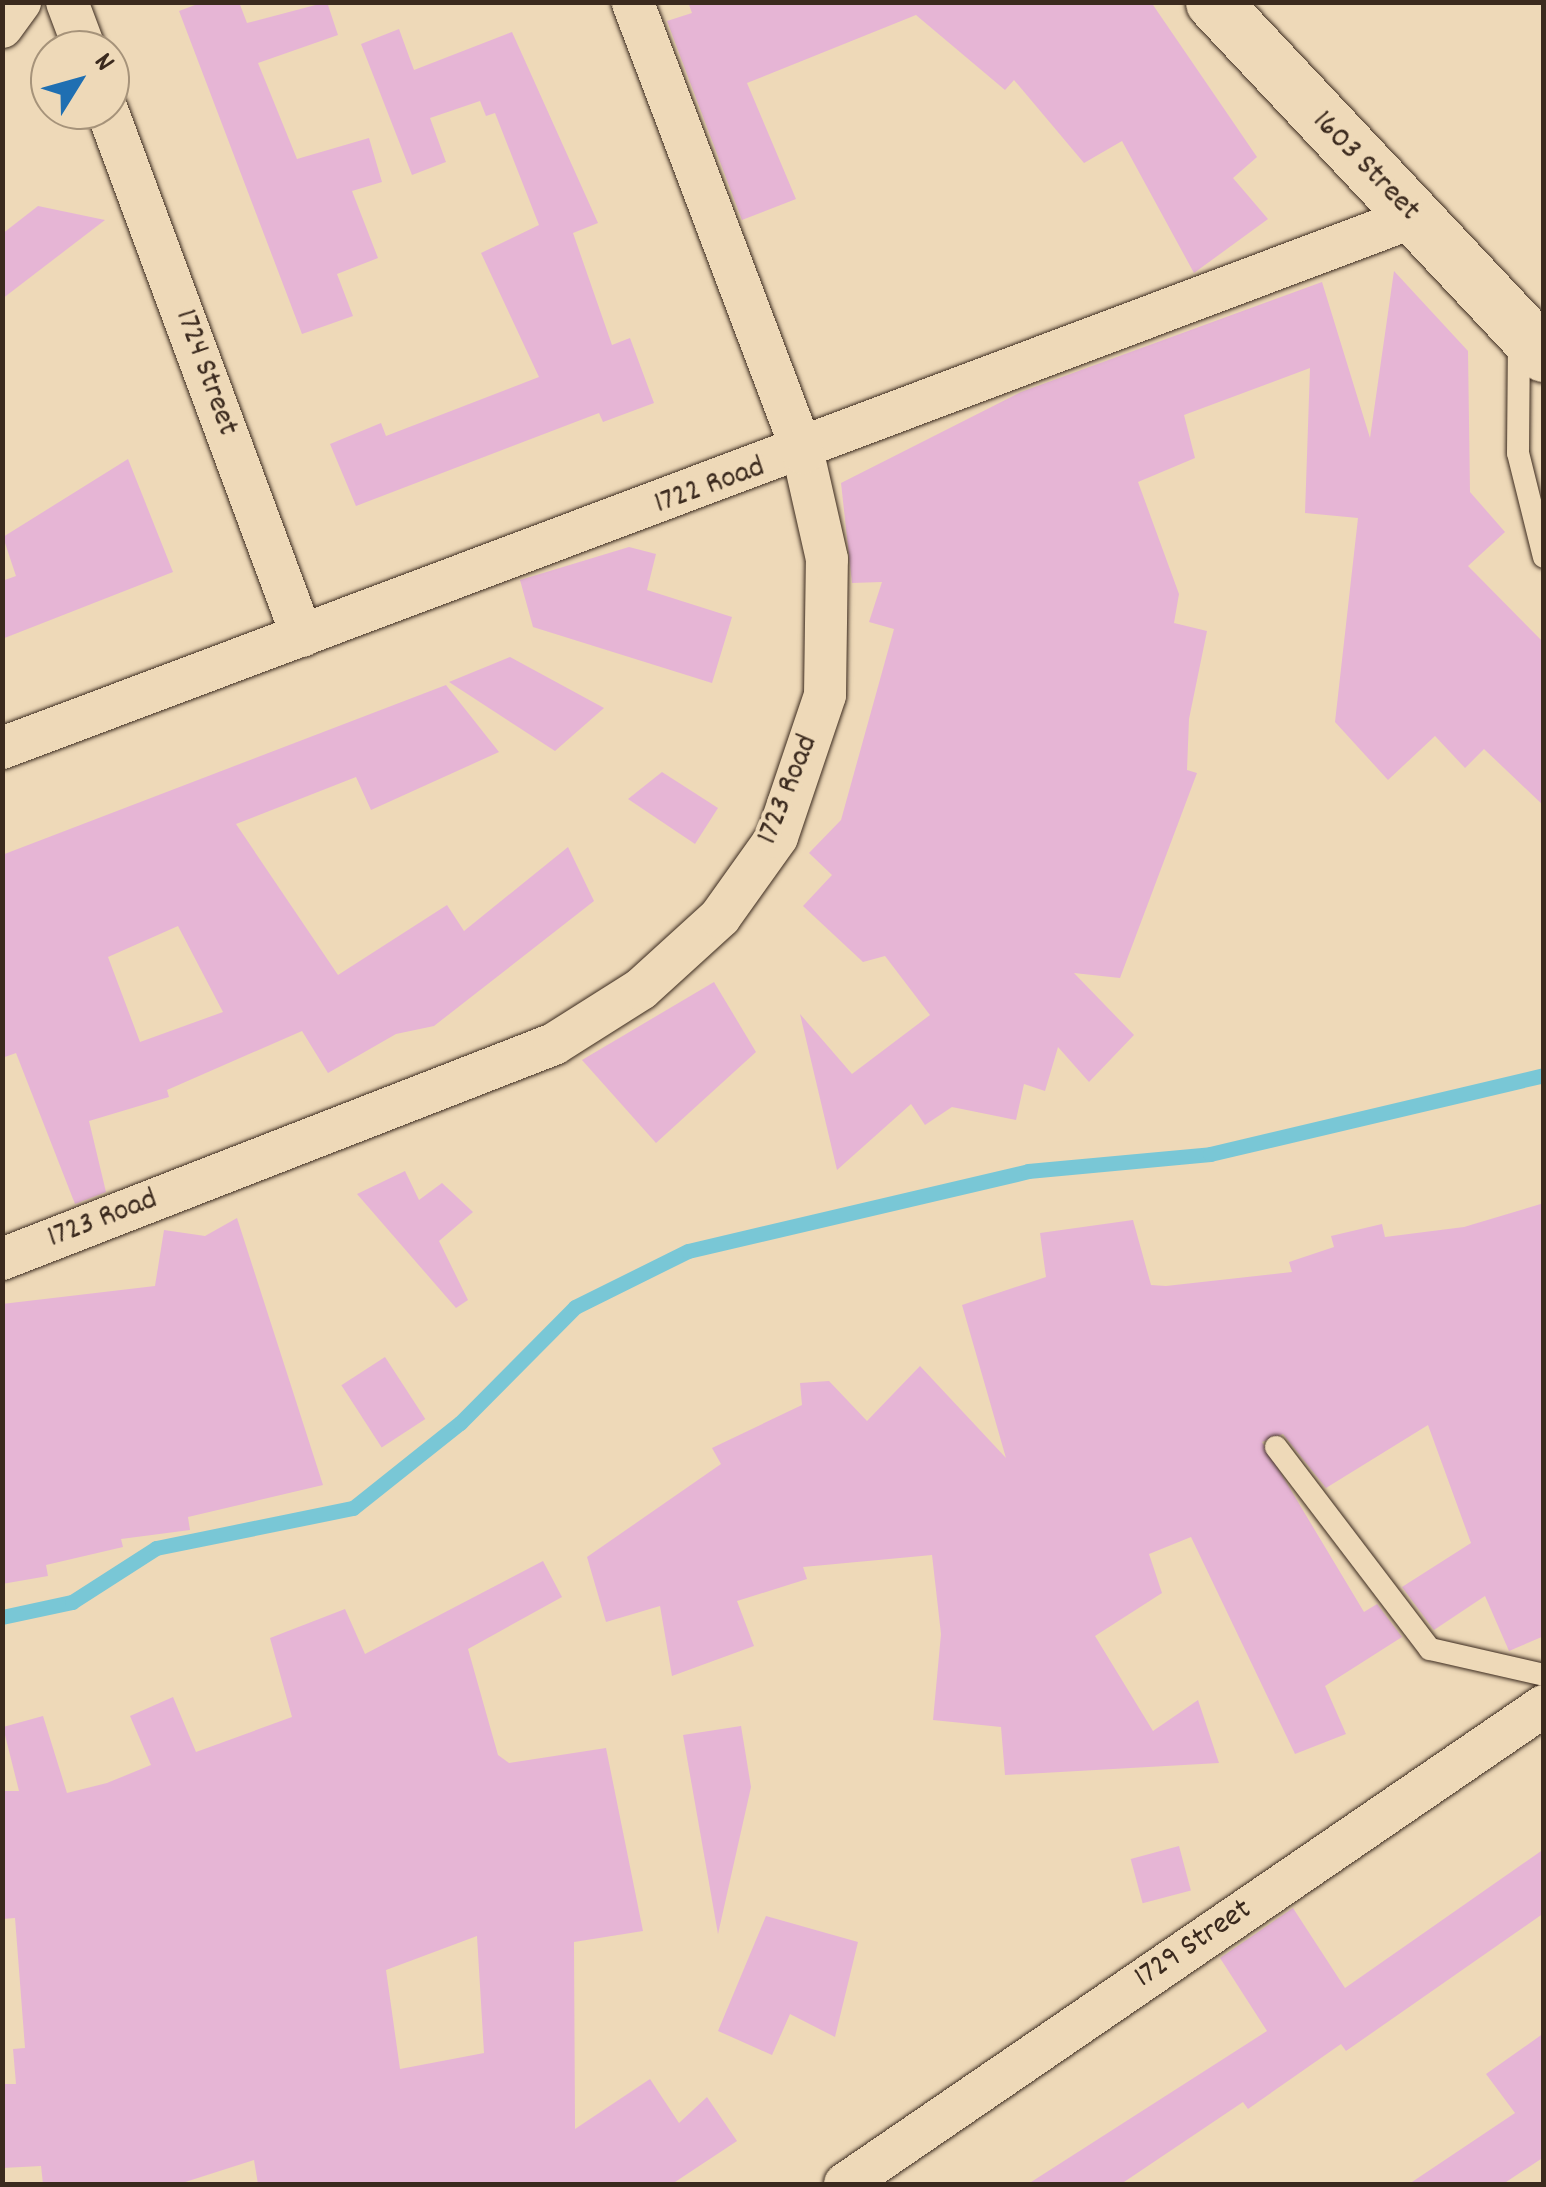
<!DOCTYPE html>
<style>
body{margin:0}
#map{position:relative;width:1546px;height:2187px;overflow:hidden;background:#eed9b8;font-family:Dekko,sans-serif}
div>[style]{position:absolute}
.stream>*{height:15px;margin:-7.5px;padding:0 7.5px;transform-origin:7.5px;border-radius:7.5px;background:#79c7d6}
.building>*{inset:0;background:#e6b5d5;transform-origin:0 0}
.roads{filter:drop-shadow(0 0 2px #3b2a1e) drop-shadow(0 0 2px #3b2a1e)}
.service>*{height:22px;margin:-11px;padding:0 11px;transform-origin:11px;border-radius:11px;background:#eed9b8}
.minor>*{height:42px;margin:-21px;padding:0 21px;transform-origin:21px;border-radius:21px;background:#eed9b8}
.tertiary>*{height:55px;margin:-27.5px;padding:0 27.5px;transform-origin:27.5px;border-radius:27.5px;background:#eed9b8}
span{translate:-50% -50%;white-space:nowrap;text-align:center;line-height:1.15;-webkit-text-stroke:8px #eed9b8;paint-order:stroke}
.street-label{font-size:32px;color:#3b2a1e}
.frame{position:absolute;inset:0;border:5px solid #3b2a1e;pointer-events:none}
.north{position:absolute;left:30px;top:30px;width:100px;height:100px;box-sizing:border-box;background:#eed9b8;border:2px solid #a6937a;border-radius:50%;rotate:53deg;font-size:28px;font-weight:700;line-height:40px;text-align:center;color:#3b2a1e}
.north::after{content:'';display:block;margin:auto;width:35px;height:45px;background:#1f6fb2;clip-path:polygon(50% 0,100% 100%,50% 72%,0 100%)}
</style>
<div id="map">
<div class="stream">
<div style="left:2px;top:1617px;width:72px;rotate:-12.1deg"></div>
<div style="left:72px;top:1602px;width:100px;rotate:-32.7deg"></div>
<div style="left:156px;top:1548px;width:201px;rotate:-11.5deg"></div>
<div style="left:353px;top:1508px;width:137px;rotate:-38.5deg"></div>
<div style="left:460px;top:1423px;width:163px;rotate:-45.2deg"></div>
<div style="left:575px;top:1307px;width:126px;rotate:-26.4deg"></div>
<div style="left:688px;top:1251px;width:349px;rotate:-13.2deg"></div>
<div style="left:1028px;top:1171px;width:183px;rotate:-5.3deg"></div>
<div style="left:1210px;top:1154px;width:343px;rotate:-13.3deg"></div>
</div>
<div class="building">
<div style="clip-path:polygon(203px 2px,239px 2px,247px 23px,327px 2px,338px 35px,258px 63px,297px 159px,369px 138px,382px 182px,352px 191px,378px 258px,337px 274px,353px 316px,302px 334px,179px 11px)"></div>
<div style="clip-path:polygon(688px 2px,1151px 2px,1257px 157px,1233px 178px,1268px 219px,1194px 273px,1122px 141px,1084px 163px,1014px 80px,1005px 90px,916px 15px,747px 83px,796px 199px,742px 220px,667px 21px,692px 13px)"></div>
<div style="clip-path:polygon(399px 29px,414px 70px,512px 32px,598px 223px,573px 233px,612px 345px,630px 338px,654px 403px,603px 422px,599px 413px,356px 506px,330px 444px,381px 423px,386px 436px,539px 377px,481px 253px,539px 225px,495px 113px,486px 116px,480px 101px,430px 118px,446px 162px,412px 175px,361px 44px)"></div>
<div style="clip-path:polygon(38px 206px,105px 220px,2px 299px,2px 234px)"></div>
<div style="clip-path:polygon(1394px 271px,1468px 351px,1470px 492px,1505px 532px,1468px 566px,1544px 643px,1544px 806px,1484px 749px,1465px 768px,1435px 736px,1388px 780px,1335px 722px,1358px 518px,1305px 513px,1310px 368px,1184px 415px,1195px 458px,1138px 482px,1179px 594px,1174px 623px,1207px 631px,1189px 719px,1187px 770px,1197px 773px,1120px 978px,1074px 973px,1134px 1035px,1089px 1082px,1058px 1047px,1045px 1091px,1024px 1084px,1016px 1120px,952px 1107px,925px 1125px,911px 1104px,837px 1170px,800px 1014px,852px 1074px,930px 1015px,885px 956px,863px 962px,803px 906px,832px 875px,809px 853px,841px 820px,894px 629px,869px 622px,882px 582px,852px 583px,841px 483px,1021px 392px,1322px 282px,1370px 438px)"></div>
<div style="clip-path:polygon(128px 459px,173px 572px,2px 639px,2px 581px,16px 576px,3px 537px)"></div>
<div style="clip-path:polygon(629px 547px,656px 554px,647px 590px,732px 617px,712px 683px,533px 627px,520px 580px)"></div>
<div style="clip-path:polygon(510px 657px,604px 708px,555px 751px,449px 682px)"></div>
<div style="clip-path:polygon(evenodd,446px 685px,499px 752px,371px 810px,356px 777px,236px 824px,338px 975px,447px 905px,464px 931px,568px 847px,594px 901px,434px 1026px,396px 1034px,328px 1073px,302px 1031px,167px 1090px,169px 1097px,89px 1121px,106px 1192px,75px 1204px,16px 1053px,2px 1058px,2px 855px,446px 685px,178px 926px,223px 1012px,140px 1042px,108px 957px,178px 926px)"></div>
<div style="clip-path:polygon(662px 772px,718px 808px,695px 844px,628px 799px)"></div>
<div style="clip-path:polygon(714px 982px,756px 1052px,656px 1143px,582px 1060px)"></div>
<div style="clip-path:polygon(405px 1171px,419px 1200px,442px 1183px,473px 1212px,439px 1241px,468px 1300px,456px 1308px,357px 1194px)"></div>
<div style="clip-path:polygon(1544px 1203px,1544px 1636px,1509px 1651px,1485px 1596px,1434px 1630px,1402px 1587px,1471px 1543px,1428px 1425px,1326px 1488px,1283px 1434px,1262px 1442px,1364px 1612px,1377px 1604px,1402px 1637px,1325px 1686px,1346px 1734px,1295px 1754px,1191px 1537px,1149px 1554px,1162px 1593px,1095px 1636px,1153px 1731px,1198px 1700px,1219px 1763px,1005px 1775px,1001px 1727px,933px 1720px,941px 1634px,932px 1555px,803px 1567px,807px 1579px,737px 1601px,754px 1646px,672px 1676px,660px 1606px,606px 1622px,587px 1557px,721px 1464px,712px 1448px,802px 1405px,800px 1383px,829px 1381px,867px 1421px,920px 1366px,1006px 1458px,962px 1305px,1046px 1277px,1040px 1233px,1133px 1220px,1151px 1285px,1166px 1286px,1292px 1272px,1289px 1262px,1334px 1247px,1331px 1236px,1382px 1224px,1385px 1237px,1464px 1227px)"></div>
<div style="clip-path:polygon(237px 1218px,323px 1485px,188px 1517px,190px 1530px,121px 1539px,123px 1547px,46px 1565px,48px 1576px,2px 1584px,2px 1304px,155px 1286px,164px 1230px,205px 1236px)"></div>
<div style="left:385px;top:1357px;width:74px;height:52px;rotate:57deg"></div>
<div style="clip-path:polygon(evenodd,543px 1561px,562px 1597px,468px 1649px,498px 1755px,509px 1763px,606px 1748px,643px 1931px,574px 1942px,575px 2129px,650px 2079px,679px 2123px,707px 2097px,737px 2141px,672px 2184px,258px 2184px,254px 2160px,179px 2184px,43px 2184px,41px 2166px,2px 2168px,2px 2084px,16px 2084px,13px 2049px,25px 2048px,15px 1918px,2px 1919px,3px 1791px,19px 1791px,3px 1727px,43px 1716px,67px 1793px,107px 1783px,151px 1765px,130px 1716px,173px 1697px,196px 1752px,292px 1717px,270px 1638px,345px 1609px,365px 1654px,543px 1561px,477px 1936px,484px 2053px,400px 2069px,386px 1970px,477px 1936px)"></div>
<div style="clip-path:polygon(741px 1726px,751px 1787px,718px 1934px,683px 1735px)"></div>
<div style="left:1179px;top:1846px;width:46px;height:50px;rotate:75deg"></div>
<div style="clip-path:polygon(1544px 1849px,1544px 1913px,1346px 2051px,1341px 2044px,1248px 2109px,1243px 2102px,1121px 2184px,1028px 2184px,1267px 2031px,1220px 1958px,1293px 1908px,1345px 1988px)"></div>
<div style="clip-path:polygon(766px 1916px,858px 1942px,835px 2037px,790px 2014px,772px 2055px,718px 2031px)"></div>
<div style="clip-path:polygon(1544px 2033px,1544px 2157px,1503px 2184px,1409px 2184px,1515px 2113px,1486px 2074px)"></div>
</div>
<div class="roads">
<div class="service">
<div style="left:1519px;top:337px;width:116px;rotate:90.5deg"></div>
<div style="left:1518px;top:453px;width:107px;rotate:76deg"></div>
<div style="left:1276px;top:1447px;width:254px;rotate:52.7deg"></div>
<div style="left:1430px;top:1649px;width:117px;rotate:12.8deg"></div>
</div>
<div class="minor">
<div style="left:67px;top:2px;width:51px;rotate:69.4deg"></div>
<div style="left:2px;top:27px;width:31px;rotate:-54deg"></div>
<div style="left:107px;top:110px;width:561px;rotate:69.66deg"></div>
<div style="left:2px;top:748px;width:1509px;rotate:-20.61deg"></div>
<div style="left:2px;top:1259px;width:592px;rotate:-21.28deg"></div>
<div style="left:554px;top:1044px;width:103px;rotate:-32.3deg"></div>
<div style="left:641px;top:989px;width:107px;rotate:-42.3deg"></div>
<div style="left:720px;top:917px;width:98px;rotate:-54.5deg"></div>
<div style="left:777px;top:837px;width:150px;rotate:-71.3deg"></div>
<div style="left:825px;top:695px;width:136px;rotate:-89.2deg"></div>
<div style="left:827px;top:559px;width:109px;rotate:-102.8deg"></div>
<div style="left:803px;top:453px;width:482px;rotate:-110.7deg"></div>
<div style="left:845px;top:2184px;width:847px;rotate:-34.37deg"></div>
</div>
<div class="tertiary">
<div style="left:1213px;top:2px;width:483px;rotate:46.8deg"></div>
</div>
</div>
<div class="street-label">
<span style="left:1365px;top:167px;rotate:46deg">1603 Street</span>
<span style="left:205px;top:373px;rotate:70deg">1724 Street</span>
<span style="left:710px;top:487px;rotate:-20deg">1722 Road</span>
<span style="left:789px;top:790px;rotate:-68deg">1723 Road</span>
<span style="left:103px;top:1220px;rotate:-21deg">1723 Road</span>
<span style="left:1194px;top:1945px;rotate:-34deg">1729 Street</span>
</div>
<div class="frame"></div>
<div class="north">N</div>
</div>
